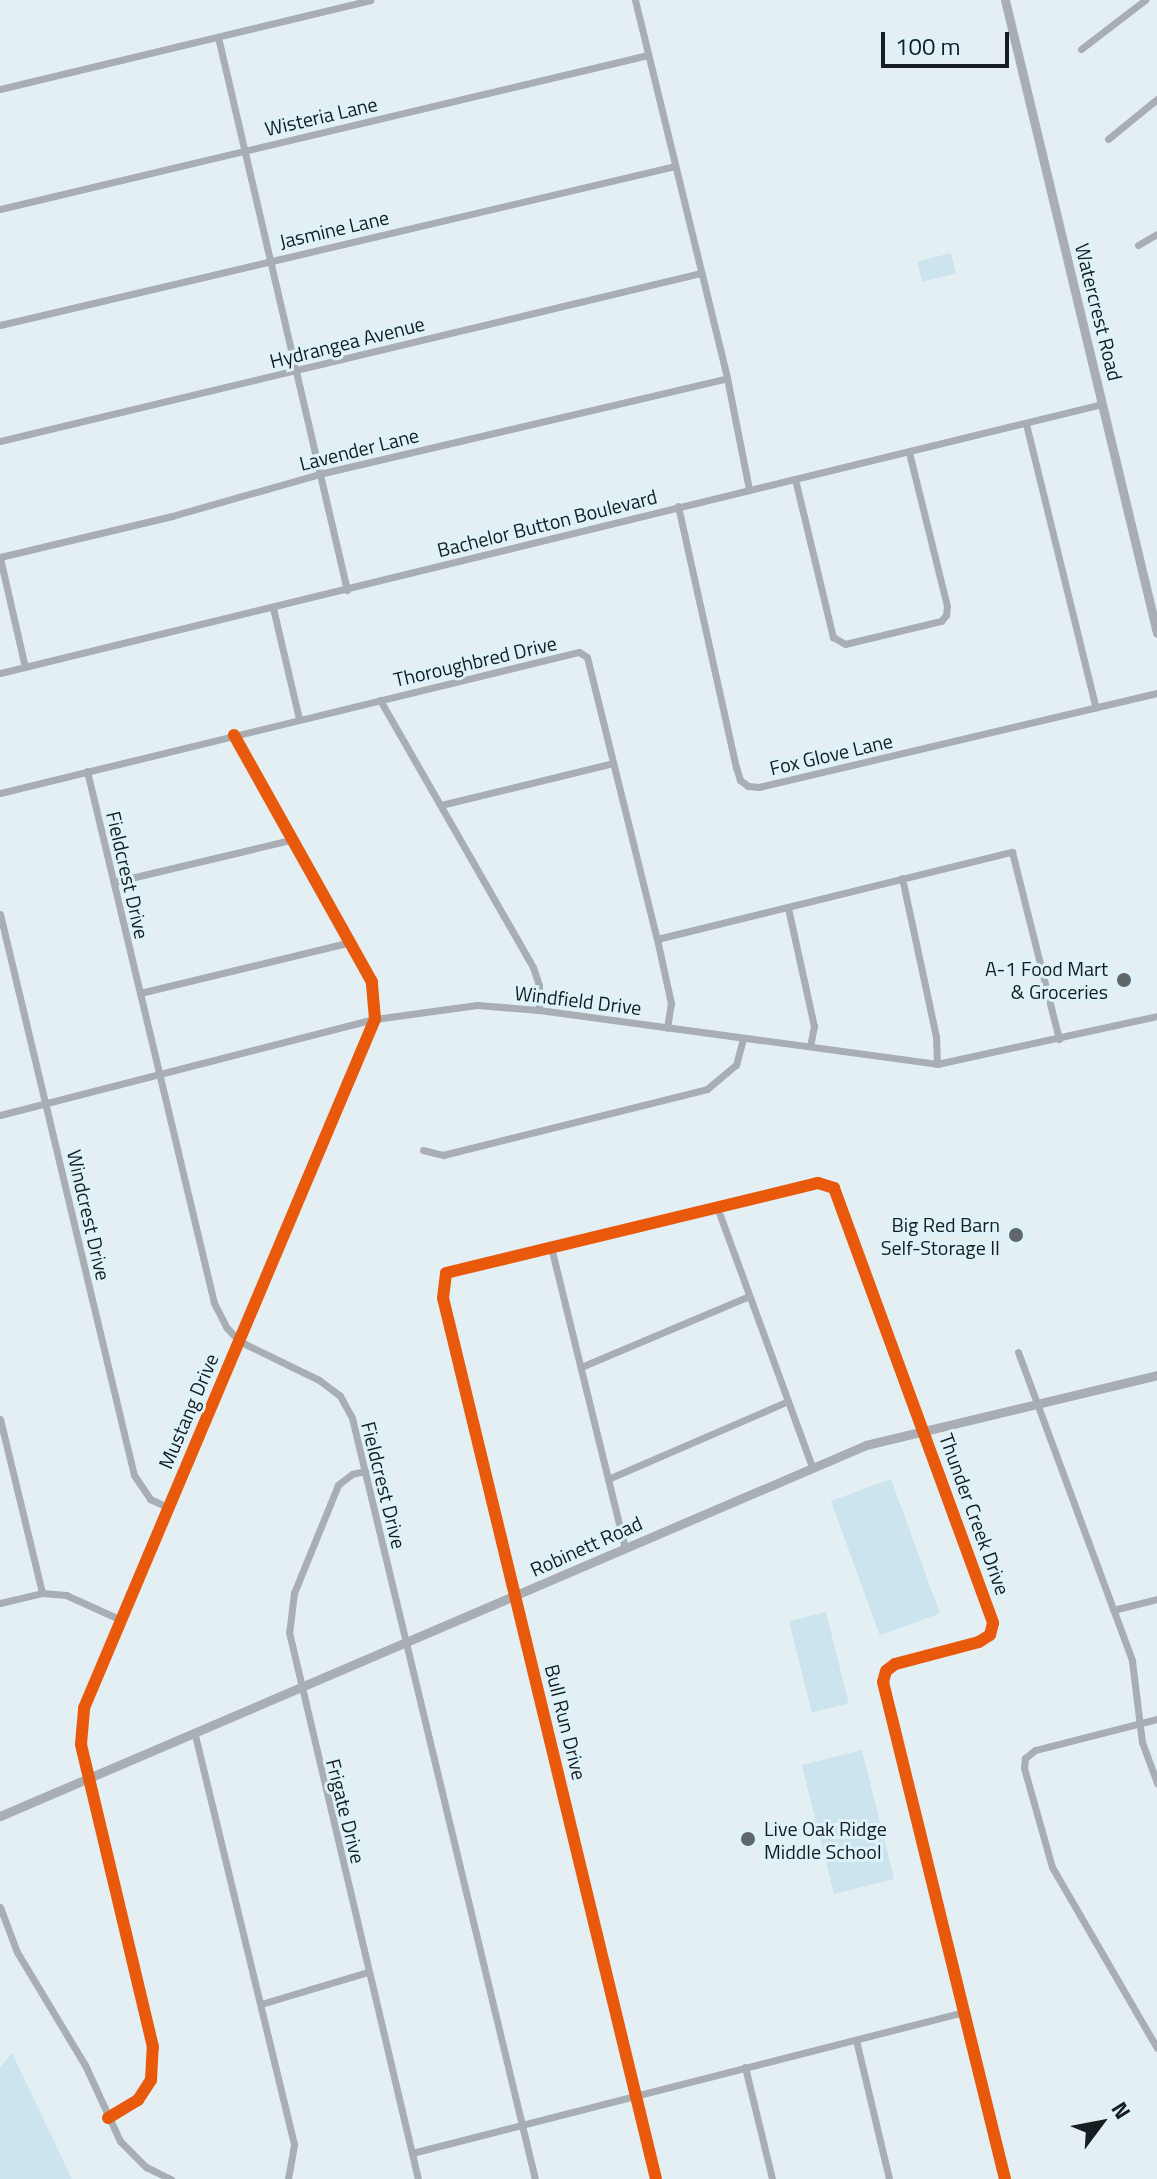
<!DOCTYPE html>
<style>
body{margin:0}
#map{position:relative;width:1157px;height:2179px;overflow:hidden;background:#e4eff4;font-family:"Titillium Web",sans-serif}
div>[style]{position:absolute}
.green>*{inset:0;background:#cce4ee;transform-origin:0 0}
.minor>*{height:7px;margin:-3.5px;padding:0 3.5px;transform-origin:3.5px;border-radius:3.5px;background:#a8aeb3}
.tertiary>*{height:9px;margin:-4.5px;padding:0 4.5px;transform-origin:4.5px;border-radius:4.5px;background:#a8aeb3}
.cycleway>*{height:12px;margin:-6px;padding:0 6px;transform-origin:6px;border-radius:6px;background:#e8590c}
.dots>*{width:22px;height:22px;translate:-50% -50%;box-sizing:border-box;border:4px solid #def2fa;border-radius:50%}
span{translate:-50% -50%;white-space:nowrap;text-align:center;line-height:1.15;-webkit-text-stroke:6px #def2fa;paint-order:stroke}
.street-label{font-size:20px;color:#171e21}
.poi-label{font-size:20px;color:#171e21}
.right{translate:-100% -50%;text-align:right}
.left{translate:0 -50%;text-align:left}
.north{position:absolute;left:1061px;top:2083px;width:80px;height:80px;-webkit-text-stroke:6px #def2fa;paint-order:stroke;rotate:58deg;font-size:22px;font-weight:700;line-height:32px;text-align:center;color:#171e21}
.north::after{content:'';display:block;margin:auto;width:28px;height:36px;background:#171e21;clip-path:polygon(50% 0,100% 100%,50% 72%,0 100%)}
.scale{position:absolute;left:881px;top:32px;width:128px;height:36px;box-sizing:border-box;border:4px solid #171e21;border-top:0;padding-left:10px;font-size:24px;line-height:28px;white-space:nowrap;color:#171e21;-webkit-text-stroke:6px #def2fa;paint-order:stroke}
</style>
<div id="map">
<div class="green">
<div style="left:951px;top:253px;width:21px;height:35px;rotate:76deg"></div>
<div style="left:891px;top:1479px;width:143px;height:64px;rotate:70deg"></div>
<div style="left:826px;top:1612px;width:94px;height:38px;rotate:76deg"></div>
<div style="left:862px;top:1750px;width:133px;height:62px;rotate:76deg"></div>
<div style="clip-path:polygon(12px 2053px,72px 2179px,0 2179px,0 2067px)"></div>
</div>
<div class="minor">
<div style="left:635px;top:0;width:389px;rotate:76.3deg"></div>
<div style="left:727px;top:378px;width:113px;rotate:78.8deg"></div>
<div style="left:218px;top:37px;width:568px;rotate:76.87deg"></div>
<div style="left:1081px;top:49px;width:81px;rotate:-37.4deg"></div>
<div style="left:0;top:89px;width:381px;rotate:-13.5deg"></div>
<div style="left:1108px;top:139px;width:63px;rotate:-39.2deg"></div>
<div style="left:0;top:209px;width:666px;rotate:-13.37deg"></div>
<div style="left:1138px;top:245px;width:22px;rotate:-30deg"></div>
<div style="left:0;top:325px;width:693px;rotate:-13.25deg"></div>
<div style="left:1026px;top:424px;width:292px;rotate:76.2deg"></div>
<div style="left:0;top:441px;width:721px;rotate:-13.48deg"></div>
<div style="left:795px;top:479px;width:163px;rotate:76.5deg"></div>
<div style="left:833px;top:637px;width:14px;rotate:30deg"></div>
<div style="left:845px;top:644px;width:99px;rotate:-13.5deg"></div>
<div style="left:941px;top:621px;width:8px;rotate:-50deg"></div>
<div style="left:946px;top:615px;width:9px;rotate:-84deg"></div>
<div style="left:947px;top:606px;width:159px;rotate:-103.9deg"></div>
<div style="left:678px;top:506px;width:267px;rotate:77.5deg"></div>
<div style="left:736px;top:767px;width:14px;rotate:73deg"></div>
<div style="left:740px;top:780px;width:10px;rotate:37deg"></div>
<div style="left:748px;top:786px;width:11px;rotate:5deg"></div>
<div style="left:759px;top:787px;width:409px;rotate:-13.3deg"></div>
<div style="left:0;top:557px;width:177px;rotate:-13.4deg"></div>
<div style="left:172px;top:516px;width:153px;rotate:-15.9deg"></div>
<div style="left:319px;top:474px;width:419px;rotate:-13.2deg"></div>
<div style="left:0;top:558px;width:112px;rotate:77.1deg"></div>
<div style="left:273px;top:608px;width:114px;rotate:76.8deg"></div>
<div style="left:0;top:673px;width:1134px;rotate:-13.72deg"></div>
<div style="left:380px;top:700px;width:308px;rotate:60.2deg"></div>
<div style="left:533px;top:967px;width:19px;rotate:72deg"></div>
<div style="left:539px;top:985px;width:25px;rotate:90deg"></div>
<div style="left:87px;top:771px;width:547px;rotate:76.57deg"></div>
<div style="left:214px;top:1303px;width:28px;rotate:63deg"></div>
<div style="left:227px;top:1328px;width:18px;rotate:47deg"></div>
<div style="left:239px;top:1341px;width:89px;rotate:26deg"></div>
<div style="left:319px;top:1380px;width:26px;rotate:37deg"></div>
<div style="left:340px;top:1396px;width:25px;rotate:61deg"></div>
<div style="left:352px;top:1418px;width:783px;rotate:76.48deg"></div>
<div style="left:0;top:793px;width:596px;rotate:-13.69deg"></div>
<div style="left:579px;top:652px;width:9px;rotate:32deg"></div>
<div style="left:587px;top:657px;width:291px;rotate:76.1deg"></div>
<div style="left:657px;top:939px;width:66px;rotate:77.7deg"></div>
<div style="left:671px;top:1003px;width:25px;rotate:99deg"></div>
<div style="left:441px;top:805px;width:177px;rotate:-13.7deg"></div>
<div style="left:902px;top:878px;width:162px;rotate:77.9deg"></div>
<div style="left:936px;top:1036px;width:28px;rotate:88deg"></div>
<div style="left:114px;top:882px;width:185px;rotate:-13.4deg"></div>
<div style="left:788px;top:908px;width:121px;rotate:77.6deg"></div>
<div style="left:814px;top:1026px;width:20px;rotate:101deg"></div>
<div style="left:0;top:914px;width:577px;rotate:76.57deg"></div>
<div style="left:134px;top:1475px;width:29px;rotate:56deg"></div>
<div style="left:150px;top:1499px;width:21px;rotate:25deg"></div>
<div style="left:657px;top:939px;width:366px;rotate:-13.8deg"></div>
<div style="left:1012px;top:852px;width:193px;rotate:75.9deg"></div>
<div style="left:140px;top:993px;width:217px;rotate:-13.6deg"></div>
<div style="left:0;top:1115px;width:387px;rotate:-14.4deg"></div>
<div style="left:375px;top:1019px;width:103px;rotate:-7.8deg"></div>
<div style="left:477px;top:1005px;width:62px;rotate:4.6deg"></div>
<div style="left:539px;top:1010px;width:402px;rotate:7.7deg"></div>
<div style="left:937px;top:1064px;width:225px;rotate:-12.3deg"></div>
<div style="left:423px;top:1150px;width:21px;rotate:14deg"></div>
<div style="left:443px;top:1155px;width:272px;rotate:-14deg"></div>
<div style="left:707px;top:1089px;width:38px;rotate:-40deg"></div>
<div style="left:736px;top:1065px;width:28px;rotate:-75deg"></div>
<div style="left:717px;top:1207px;width:276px;rotate:69.9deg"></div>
<div style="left:551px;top:1247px;width:310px;rotate:76.2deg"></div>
<div style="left:1018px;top:1352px;width:329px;rotate:69.7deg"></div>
<div style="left:1132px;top:1661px;width:82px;rotate:83deg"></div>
<div style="left:1142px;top:1742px;width:44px;rotate:69.9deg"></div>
<div style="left:581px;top:1367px;width:182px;rotate:-22.9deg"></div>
<div style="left:0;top:1419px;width:179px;rotate:76.4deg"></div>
<div style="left:365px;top:1471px;width:13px;rotate:167deg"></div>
<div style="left:352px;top:1474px;width:18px;rotate:142deg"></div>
<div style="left:338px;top:1485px;width:117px;rotate:112.2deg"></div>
<div style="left:294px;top:1593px;width:39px;rotate:97deg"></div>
<div style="left:289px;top:1632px;width:562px;rotate:76.73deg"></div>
<div style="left:608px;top:1479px;width:196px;rotate:-23.4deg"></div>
<div style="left:0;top:1603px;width:43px;rotate:-13.4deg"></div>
<div style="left:42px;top:1593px;width:24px;rotate:5deg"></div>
<div style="left:66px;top:1595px;width:60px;rotate:24.4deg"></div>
<div style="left:1113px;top:1610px;width:45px;rotate:-14deg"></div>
<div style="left:1157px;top:1719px;width:126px;rotate:165.7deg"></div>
<div style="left:1035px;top:1750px;width:13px;rotate:141deg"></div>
<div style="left:1025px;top:1758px;width:10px;rotate:96deg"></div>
<div style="left:1024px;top:1768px;width:103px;rotate:74.2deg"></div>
<div style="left:1052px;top:1867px;width:209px;rotate:59.9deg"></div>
<div style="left:195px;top:1735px;width:422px;rotate:76.4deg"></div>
<div style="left:294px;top:2145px;width:35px;rotate:100deg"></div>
<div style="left:0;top:1907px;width:48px;rotate:69.3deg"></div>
<div style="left:17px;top:1952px;width:132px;rotate:59deg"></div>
<div style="left:85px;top:2065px;width:84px;rotate:65.3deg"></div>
<div style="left:120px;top:2141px;width:37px;rotate:45deg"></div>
<div style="left:146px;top:2167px;width:28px;rotate:26deg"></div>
<div style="left:261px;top:2004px;width:112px;rotate:-16.7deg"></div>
<div style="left:856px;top:2040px;width:143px;rotate:76.6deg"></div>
<div style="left:745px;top:2067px;width:115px;rotate:76.4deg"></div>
<div style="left:108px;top:2118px;width:35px;rotate:-31deg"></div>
<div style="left:138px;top:2100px;width:24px;rotate:-57deg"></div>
<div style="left:151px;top:2080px;width:33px;rotate:-87deg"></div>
<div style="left:153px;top:2047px;width:311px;rotate:-103.4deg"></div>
<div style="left:81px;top:1744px;width:36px;rotate:-85deg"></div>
<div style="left:84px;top:1708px;width:748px;rotate:-67.1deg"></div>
<div style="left:375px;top:1019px;width:37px;rotate:-95deg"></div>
<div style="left:372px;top:982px;width:283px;rotate:-119.2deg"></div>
<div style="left:412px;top:2153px;width:570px;rotate:-14.33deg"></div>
<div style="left:656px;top:2179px;width:906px;rotate:-103.59deg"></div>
<div style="left:443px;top:1298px;width:25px;rotate:-83deg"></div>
<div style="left:446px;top:1273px;width:383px;rotate:-13.6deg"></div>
<div style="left:818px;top:1183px;width:17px;rotate:17deg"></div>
<div style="left:834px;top:1188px;width:463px;rotate:69.9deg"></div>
<div style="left:993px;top:1623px;width:12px;rotate:104deg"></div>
<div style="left:990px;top:1635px;width:13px;rotate:148deg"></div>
<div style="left:979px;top:1642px;width:87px;rotate:165.3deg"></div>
<div style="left:895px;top:1664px;width:11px;rotate:142deg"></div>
<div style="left:886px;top:1671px;width:11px;rotate:105deg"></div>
<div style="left:883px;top:1682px;width:512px;rotate:76.21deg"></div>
</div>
<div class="tertiary">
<div style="left:1005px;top:0;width:651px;rotate:76.5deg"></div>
<div style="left:0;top:1816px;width:942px;rotate:-23.19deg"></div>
<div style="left:866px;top:1445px;width:299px;rotate:-13.5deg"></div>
</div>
<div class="cycleway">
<div style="left:108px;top:2118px;width:35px;rotate:-31deg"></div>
<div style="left:138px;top:2100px;width:24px;rotate:-57deg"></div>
<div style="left:151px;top:2080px;width:33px;rotate:-87deg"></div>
<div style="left:153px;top:2047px;width:311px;rotate:-103.4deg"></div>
<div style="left:81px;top:1744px;width:36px;rotate:-85deg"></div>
<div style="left:84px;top:1708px;width:748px;rotate:-67.1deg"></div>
<div style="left:375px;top:1019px;width:37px;rotate:-95deg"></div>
<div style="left:372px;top:982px;width:283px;rotate:-119.2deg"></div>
<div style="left:656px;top:2179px;width:906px;rotate:-103.59deg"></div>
<div style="left:443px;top:1298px;width:25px;rotate:-83deg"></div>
<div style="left:446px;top:1273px;width:383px;rotate:-13.6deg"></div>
<div style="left:818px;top:1183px;width:17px;rotate:17deg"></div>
<div style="left:834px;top:1188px;width:463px;rotate:69.9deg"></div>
<div style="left:993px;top:1623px;width:12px;rotate:104deg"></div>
<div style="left:990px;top:1635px;width:13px;rotate:148deg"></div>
<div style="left:979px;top:1642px;width:87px;rotate:165.3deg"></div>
<div style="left:895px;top:1664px;width:11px;rotate:142deg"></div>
<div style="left:886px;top:1671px;width:11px;rotate:105deg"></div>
<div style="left:883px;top:1682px;width:512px;rotate:76.21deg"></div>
</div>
<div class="dots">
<div style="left:1124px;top:980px;background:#5f676b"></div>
<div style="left:1016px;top:1235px;background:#5f676b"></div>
<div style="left:748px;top:1839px;background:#5f676b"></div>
</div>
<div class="street-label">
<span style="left:321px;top:116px;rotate:-13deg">Wisteria Lane</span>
<span style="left:334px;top:229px;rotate:-13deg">Jasmine Lane</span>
<span style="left:1099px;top:312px;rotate:76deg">Watercrest Road</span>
<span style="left:347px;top:342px;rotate:-14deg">Hydrangea Avenue</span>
<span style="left:359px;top:449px;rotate:-14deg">Lavender Lane</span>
<span style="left:547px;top:523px;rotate:-14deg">Bachelor Button Boulevard</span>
<span style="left:475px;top:661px;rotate:-13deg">Thoroughbred Drive</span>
<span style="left:831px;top:754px;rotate:-13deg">Fox Glove Lane</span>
<span style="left:128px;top:875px;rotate:77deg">Fieldcrest Drive</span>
<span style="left:578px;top:1000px;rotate:7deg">Windfield Drive</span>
<span style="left:89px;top:1215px;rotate:77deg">Windcrest Drive</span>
<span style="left:188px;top:1411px;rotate:-67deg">Mustang Drive</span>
<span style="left:384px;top:1485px;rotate:76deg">Fieldcrest Drive</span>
<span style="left:975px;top:1514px;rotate:70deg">Thunder Creek Drive</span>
<span style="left:586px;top:1546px;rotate:-24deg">Robinett Road</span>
<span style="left:566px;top:1722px;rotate:76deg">Bull Run Drive</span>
<span style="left:346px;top:1811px;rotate:76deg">Frigate Drive</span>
</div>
<div class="poi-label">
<span class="right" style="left:1108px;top:980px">A-1 Food Mart<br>&amp; Groceries</span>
<span class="right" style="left:1000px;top:1236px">Big Red Barn<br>Self-Storage II</span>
<span class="left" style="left:764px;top:1840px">Live Oak Ridge<br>Middle School</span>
</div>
<div class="north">N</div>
<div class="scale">100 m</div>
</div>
